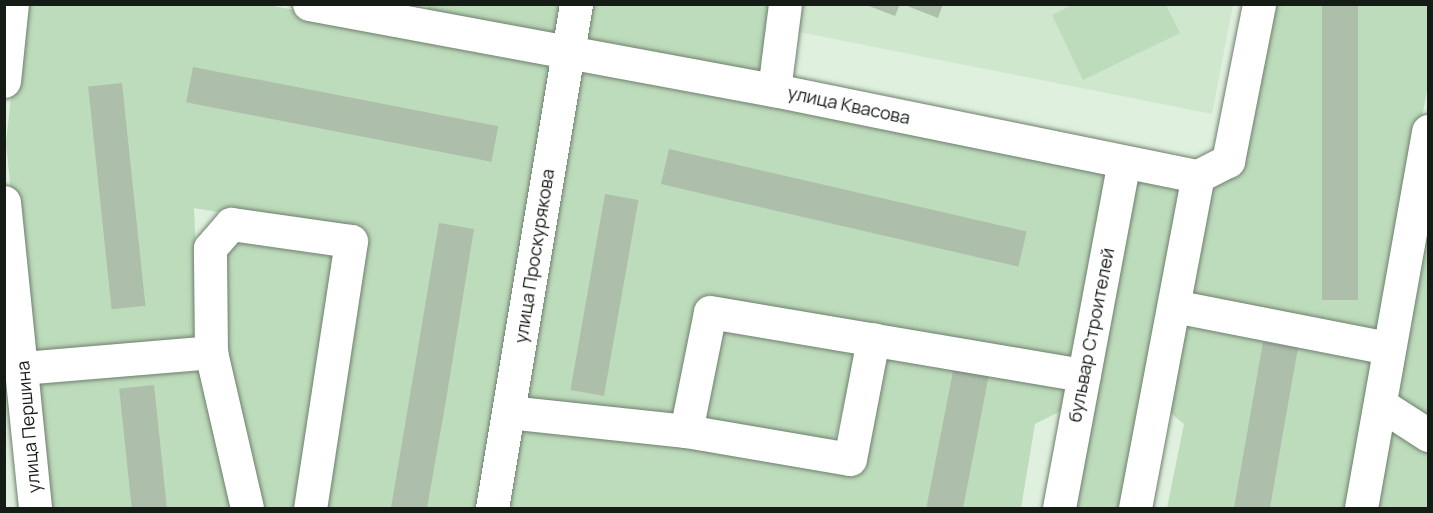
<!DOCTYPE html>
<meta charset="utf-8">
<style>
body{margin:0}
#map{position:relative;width:1433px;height:513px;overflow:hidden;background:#dff1de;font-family:Manrope,sans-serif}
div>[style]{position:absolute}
.built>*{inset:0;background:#cfe7cd}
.green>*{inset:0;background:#bddcbb;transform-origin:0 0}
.building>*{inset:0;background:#adbeab;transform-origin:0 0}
.roads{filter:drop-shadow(0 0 2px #6f7f6e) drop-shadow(0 0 2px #6f7f6e)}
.minor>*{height:33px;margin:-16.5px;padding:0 16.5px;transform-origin:16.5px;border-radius:16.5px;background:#fff}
span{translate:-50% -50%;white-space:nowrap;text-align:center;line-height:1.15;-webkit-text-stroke:4.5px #fff;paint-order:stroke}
.street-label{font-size:18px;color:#151c15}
.frame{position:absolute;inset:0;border:6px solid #151c15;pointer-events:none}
</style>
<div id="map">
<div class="built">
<div style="clip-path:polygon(798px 5px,1233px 5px,1212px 114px,794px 31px)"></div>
</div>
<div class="green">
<div style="clip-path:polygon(146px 4px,268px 5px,560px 60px,487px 508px,315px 508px,358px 236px,194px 208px,200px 344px,28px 358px,6px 143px,21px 5px)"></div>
<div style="clip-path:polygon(1074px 4px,1166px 5px,1180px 33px,1083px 80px,1052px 15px)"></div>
<div style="clip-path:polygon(427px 5px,566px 5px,559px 44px,430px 21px)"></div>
<div style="clip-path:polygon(584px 5px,776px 5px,767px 81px,576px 48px)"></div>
<div style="clip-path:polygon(1265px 5px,1428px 5px,1428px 85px,1382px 338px,1182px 299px,1204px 181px)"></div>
<div style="clip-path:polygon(574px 60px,1117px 167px,1079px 371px,707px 306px,683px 426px,516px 409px)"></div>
<div style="left:1127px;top:169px;width:64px;height:345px;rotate:11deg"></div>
<div style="clip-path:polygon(1428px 203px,1428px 423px,1387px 396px)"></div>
<div style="clip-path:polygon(237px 235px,336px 249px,298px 508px,261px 508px,222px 351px,223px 250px)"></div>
<div style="clip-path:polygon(1179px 317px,1378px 354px,1350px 508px,1167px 508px,1184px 424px,1163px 407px)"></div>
<div style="clip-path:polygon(720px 330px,849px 348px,854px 360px,836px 436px,823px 445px,714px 423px,703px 413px)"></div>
<div style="clip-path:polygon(878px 346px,1078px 379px,1073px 405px,1035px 424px,1021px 508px,499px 508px,514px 419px,855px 464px)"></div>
<div style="clip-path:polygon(203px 362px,239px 508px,46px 508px,31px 376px)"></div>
<div style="clip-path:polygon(1383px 420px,1428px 449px,1428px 508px,1367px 508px)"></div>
</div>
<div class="building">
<div style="clip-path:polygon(864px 4px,900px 4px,895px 16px)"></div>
<div style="clip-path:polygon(902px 4px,943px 4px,938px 18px)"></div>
<div style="left:1322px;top:4px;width:36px;height:296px"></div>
<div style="left:193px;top:67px;width:311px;height:36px;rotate:11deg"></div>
<div style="left:122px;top:83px;width:224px;height:34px;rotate:84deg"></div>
<div style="left:669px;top:149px;width:367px;height:36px;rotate:13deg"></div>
<div style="left:605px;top:194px;width:34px;height:199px;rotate:10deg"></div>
<div style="clip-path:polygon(439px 223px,474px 229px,446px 400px,427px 508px,391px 508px)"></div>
<div style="clip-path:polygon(1263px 342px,1298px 348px,1285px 421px,1270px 508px,1234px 508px)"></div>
<div style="left:954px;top:366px;width:36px;height:145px;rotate:11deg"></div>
<div style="left:154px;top:385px;width:124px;height:35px;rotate:84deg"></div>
</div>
<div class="roads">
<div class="minor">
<div style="left:309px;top:4px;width:473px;rotate:10.5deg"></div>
<div style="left:774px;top:90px;width:433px;rotate:11.5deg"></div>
<div style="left:1198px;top:176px;width:34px;rotate:-27deg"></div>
<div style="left:1228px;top:161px;width:160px;rotate:-78.8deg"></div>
<div style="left:4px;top:81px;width:77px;rotate:-84.1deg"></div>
<div style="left:774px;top:90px;width:87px;rotate:-82.7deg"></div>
<div style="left:4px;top:202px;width:308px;rotate:84.2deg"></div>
<div style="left:1174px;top:306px;width:219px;rotate:11.1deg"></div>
<div style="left:22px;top:368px;width:190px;rotate:-4.8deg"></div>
<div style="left:1380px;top:404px;width:57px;rotate:32.9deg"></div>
<div style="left:508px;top:412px;width:179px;rotate:6.1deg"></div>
<div style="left:686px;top:431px;width:166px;rotate:9.7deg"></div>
<div style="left:850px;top:459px;width:122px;rotate:-79.1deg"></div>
<div style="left:686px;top:431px;width:121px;rotate:-78.6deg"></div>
<div style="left:710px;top:312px;width:379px;rotate:9.6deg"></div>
<div style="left:247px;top:508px;width:160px;rotate:-103deg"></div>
<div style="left:211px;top:352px;width:104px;rotate:-90.6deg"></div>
<div style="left:210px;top:248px;width:32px;rotate:-49deg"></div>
<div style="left:231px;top:224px;width:121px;rotate:8.1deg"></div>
<div style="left:351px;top:241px;width:270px;rotate:98.7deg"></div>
<div style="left:492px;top:508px;width:511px;rotate:-80.54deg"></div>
<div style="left:1059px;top:508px;width:352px;rotate:-79.4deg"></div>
<div style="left:1135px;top:508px;width:338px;rotate:-79.3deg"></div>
<div style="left:1361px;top:508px;width:383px;rotate:-79.9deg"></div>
</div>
</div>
<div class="street-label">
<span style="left:849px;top:105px;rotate:12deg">улица Квасова</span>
<span style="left:534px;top:256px;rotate:-81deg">улица Проскурякова</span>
<span style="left:1091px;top:335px;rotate:-79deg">бульвар Строителей</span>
<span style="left:28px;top:427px;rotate:-95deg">улица Першина</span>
</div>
<div class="frame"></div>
</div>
